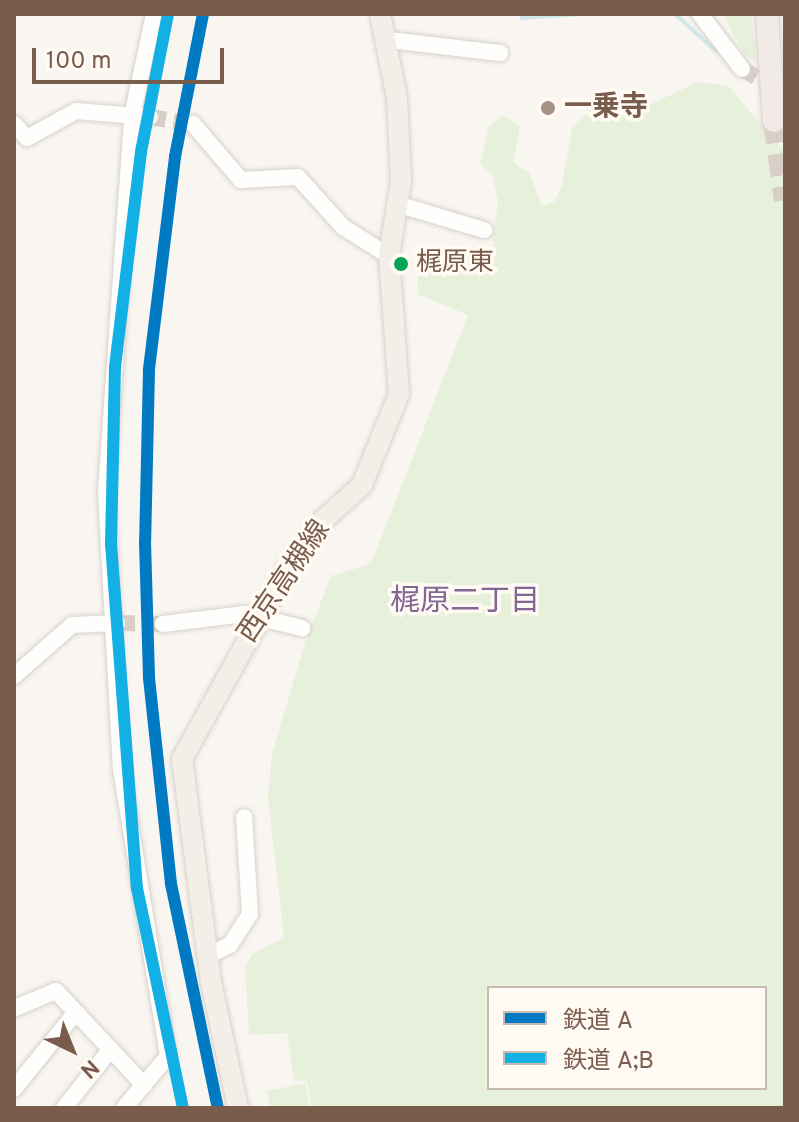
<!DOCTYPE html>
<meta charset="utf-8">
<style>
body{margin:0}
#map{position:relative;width:799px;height:1122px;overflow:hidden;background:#f9f5f0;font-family:Overpass,"Noto Sans JP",sans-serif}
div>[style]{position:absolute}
.green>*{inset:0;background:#e7f0db}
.stream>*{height:4px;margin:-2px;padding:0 2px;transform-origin:2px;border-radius:2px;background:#d0e8ea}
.minor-tunnel>*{height:16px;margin-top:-8px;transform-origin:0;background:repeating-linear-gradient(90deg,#d9cfc7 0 16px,transparent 0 24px)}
.highway-tunnel>*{height:22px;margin-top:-11px;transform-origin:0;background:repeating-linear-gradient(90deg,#d9cfc7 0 22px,transparent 0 33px)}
.roads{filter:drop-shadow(0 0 2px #d7d1cb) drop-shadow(0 0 2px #d7d1cb)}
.minor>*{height:16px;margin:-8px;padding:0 8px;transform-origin:8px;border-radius:8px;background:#fefefd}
.major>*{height:20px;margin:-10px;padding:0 10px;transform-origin:10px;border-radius:10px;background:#f3eee8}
.highway>*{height:22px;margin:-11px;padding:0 11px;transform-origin:11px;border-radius:11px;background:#f2eae7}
.rail-1>*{height:12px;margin:-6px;padding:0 6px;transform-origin:6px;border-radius:6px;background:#007ac2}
.rail-2>*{height:12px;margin:-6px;padding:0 6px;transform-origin:6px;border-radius:6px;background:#12b0e4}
.dots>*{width:22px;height:22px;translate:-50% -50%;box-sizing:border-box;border:4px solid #fffaf3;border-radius:50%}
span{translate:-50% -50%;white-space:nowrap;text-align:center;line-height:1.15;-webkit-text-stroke:7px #fffaf3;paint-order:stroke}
.bus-label{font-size:26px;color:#7a5c4d}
.left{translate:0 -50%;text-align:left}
.poi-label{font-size:28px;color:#7a5c4d;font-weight:700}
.street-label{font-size:28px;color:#7a5c4d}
.neighbourhood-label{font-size:30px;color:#846695}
.frame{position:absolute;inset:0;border:16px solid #7a5c4d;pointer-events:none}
.legend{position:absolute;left:487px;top:986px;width:280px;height:104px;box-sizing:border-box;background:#fffaf3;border:2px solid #cabbb1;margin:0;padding:10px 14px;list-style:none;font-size:24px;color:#7a5c4d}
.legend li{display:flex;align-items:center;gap:16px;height:40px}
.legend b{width:40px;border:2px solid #cabbb1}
.north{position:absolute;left:32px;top:1010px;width:80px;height:80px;-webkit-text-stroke:6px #fffaf3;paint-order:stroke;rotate:137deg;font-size:22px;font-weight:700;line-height:32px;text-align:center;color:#7a5c4d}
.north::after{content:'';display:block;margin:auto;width:28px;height:36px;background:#7a5c4d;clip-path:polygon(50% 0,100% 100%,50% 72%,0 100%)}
.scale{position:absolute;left:32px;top:48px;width:192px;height:36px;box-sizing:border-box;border:4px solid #7a5c4d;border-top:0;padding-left:10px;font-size:24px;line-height:28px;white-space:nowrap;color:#7a5c4d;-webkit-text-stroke:6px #fffaf3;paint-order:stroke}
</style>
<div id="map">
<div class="green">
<div style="clip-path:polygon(723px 14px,751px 14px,756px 61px,744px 55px)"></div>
<div style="clip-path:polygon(evenodd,698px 82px,728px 86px,785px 152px,785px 1108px,312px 1108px,307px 1081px,294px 1081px,287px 1033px,249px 1035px,245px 967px,251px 955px,284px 937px,268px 797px,272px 754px,305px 643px,331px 576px,367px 565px,375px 554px,468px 315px,417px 294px,418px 277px,436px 248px,477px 257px,492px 250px,498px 200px,492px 175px,480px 164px,488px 128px,503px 115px,520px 126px,513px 163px,530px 173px,541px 206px,554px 202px,562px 186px,572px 128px,594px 106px,649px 105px,698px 82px,489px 988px,765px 988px,765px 1088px,489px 1088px,489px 988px)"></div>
<div style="clip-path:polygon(306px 1083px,310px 1108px,270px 1108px,267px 1091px)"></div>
</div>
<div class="stream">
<div style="left:675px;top:14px;width:55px;rotate:42.1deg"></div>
<div style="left:522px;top:18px;width:60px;rotate:-3.8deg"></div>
</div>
<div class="minor-tunnel">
<div style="left:742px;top:69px;width:50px;rotate:30.2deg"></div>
<div style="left:150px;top:117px;width:44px;rotate:9.2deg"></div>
<div style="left:119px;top:623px;width:44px;rotate:1.3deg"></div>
</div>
<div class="highway-tunnel">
<div style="left:774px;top:121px;width:80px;rotate:82.1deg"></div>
</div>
<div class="roads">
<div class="minor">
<div style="left:700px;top:14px;width:69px;rotate:52.6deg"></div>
<div style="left:389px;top:40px;width:112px;rotate:6.7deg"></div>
<div style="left:14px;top:124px;width:19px;rotate:47deg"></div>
<div style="left:27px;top:138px;width:56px;rotate:-28.9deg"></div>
<div style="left:76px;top:111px;width:74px;rotate:4.6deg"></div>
<div style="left:193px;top:124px;width:74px;rotate:49.4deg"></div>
<div style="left:241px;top:180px;width:57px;rotate:-3deg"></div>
<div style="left:298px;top:177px;width:67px;rotate:48deg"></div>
<div style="left:343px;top:227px;width:54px;rotate:32.2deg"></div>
<div style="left:400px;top:205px;width:88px;rotate:16.6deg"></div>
<div style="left:163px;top:624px;width:82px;rotate:-7deg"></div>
<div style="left:244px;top:614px;width:60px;rotate:13.6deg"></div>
<div style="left:14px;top:676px;width:77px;rotate:-41.3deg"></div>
<div style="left:72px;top:625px;width:45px;rotate:-2.5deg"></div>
<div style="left:207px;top:956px;width:25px;rotate:-26deg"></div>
<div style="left:230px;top:945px;width:37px;rotate:-57deg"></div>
<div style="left:250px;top:914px;width:97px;rotate:-93.5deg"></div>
<div style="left:15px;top:1008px;width:44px;rotate:-22.5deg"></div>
<div style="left:56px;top:991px;width:129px;rotate:46.9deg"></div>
<div style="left:14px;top:1089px;width:97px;rotate:-51.2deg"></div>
<div style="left:64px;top:1108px;width:75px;rotate:-51.5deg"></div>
<div style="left:124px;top:1108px;width:68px;rotate:-49.8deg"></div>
<div style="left:168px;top:1056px;width:290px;rotate:-99.3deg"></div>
<div style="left:121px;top:770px;width:279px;rotate:-93.1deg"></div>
<div style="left:106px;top:491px;width:376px;rotate:-86deg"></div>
<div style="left:132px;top:116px;width:104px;rotate:-77.8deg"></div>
</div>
<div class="major">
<div style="left:238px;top:1108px;width:129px;rotate:-102.1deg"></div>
<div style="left:211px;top:982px;width:225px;rotate:-97.4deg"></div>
<div style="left:182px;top:759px;width:221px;rotate:-61deg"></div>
<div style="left:289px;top:566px;width:53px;rotate:-54.2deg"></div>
<div style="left:320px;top:523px;width:57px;rotate:-42.1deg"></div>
<div style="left:362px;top:485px;width:98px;rotate:-67.9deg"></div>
<div style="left:399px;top:394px;width:138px;rotate:-94.1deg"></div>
<div style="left:389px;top:256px;width:76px;rotate:-80.9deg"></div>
<div style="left:401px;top:181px;width:83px;rotate:-92.8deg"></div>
<div style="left:397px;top:98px;width:86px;rotate:-101.4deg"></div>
</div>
<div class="highway">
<div style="left:767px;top:14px;width:107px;rotate:86.3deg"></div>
</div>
</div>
<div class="rail-1">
<div style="left:203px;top:14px;width:146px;rotate:101.1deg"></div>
<div style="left:175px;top:157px;width:215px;rotate:97deg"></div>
<div style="left:149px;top:370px;width:172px;rotate:91.3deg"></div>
<div style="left:145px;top:542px;width:136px;rotate:88.3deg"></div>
<div style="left:149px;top:678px;width:207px;rotate:83.9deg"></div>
<div style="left:171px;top:884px;width:229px;rotate:78.2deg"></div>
</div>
<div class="rail-2">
<div style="left:168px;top:14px;width:141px;rotate:101.1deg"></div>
<div style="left:141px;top:152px;width:217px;rotate:96.9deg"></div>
<div style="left:115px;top:367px;width:177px;rotate:91.3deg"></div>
<div style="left:111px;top:544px;width:345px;rotate:85.7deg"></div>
<div style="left:137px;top:888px;width:225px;rotate:78.2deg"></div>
</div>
<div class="dots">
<div style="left:548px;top:108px;background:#a69286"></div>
<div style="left:401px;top:264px;background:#00a651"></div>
</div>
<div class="bus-label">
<span class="left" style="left:416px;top:264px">梶原東</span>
</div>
<div class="poi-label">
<span class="left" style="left:564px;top:108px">一乗寺</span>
</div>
<div class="street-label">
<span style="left:285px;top:582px;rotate:-56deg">西京高槻線</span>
</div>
<div class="neighbourhood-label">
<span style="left:465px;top:603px">梶原二丁目</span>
</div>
<div class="frame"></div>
<ul class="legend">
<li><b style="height:10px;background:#007ac2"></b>鉄道 A</li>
<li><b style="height:10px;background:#12b0e4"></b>鉄道 A;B</li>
</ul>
<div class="north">N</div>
<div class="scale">100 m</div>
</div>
